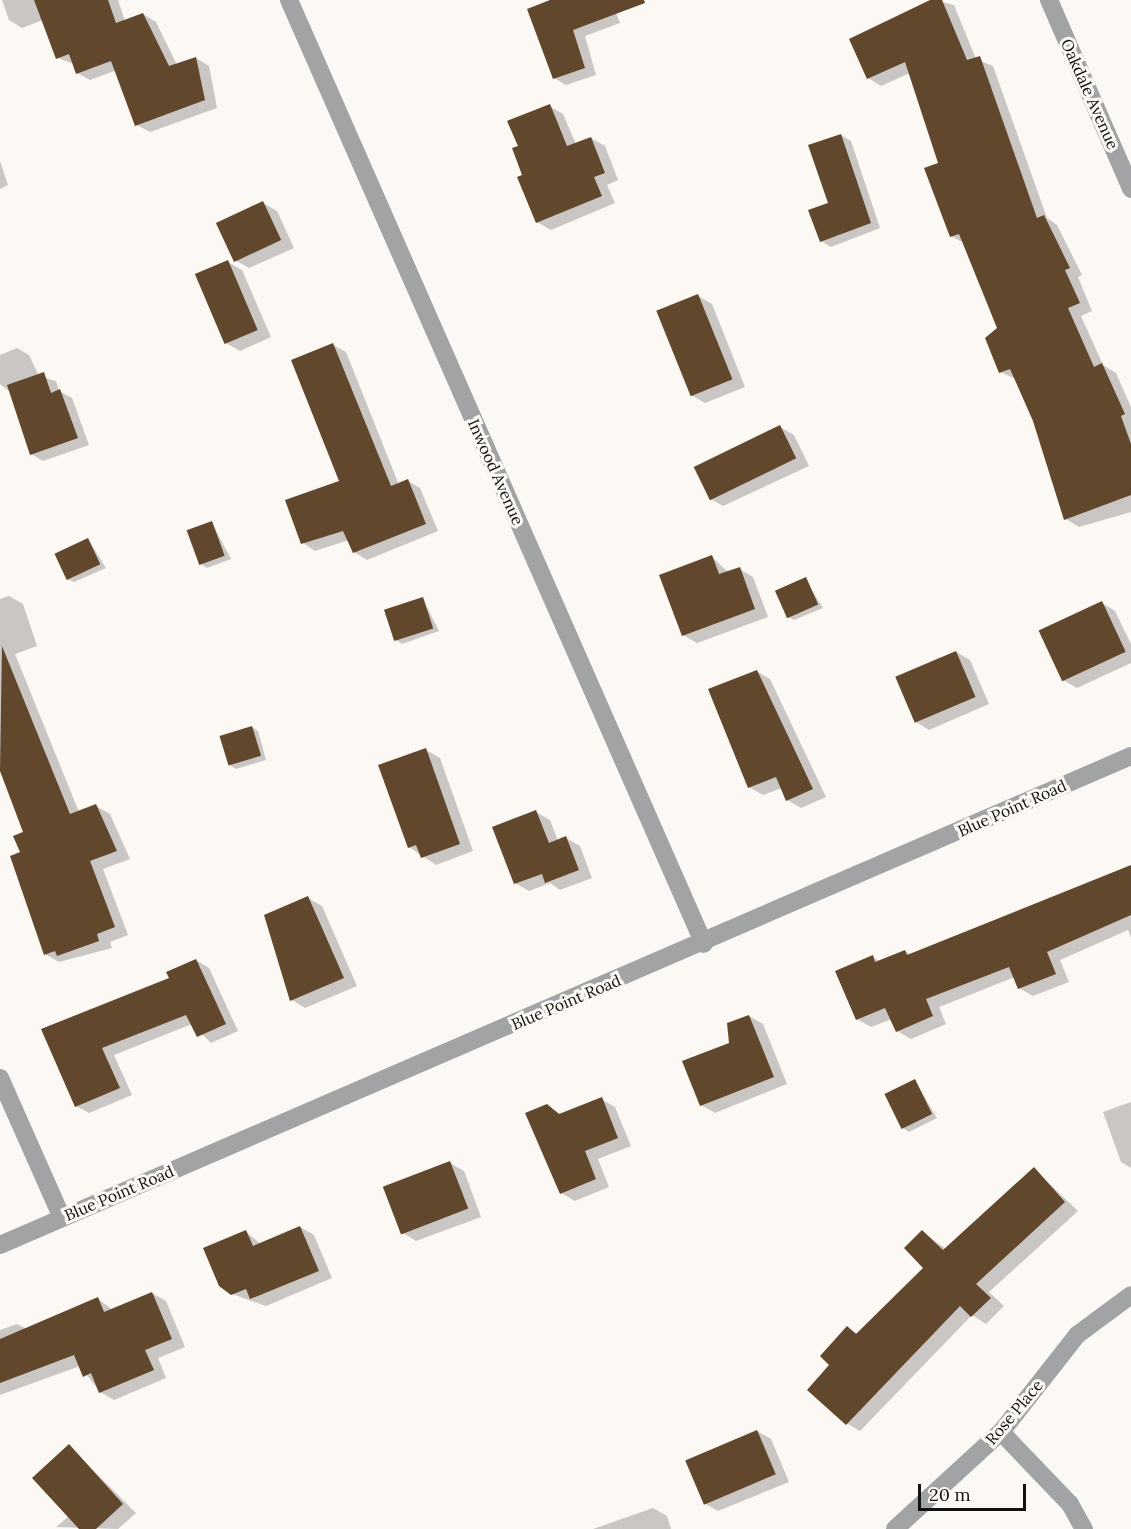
<!DOCTYPE html>
<style>
body{margin:0}
#map{position:relative;width:1131px;height:1529px;overflow:hidden;background:#fcf8f4;font-family:Lora,serif}
div>[style]{position:absolute}
.shadow>*{inset:0;background:#0003}
.building>*{inset:0;background:#61472c;transform-origin:0 0}
.minor>*{height:18px;margin:-9px;padding:0 9px;transform-origin:9px;border-radius:9px;background:#a1a3a4}
span{translate:-50% -50%;white-space:nowrap;text-align:center;line-height:1.15;-webkit-text-stroke:6px #fcf8f4;paint-order:stroke}
.street-label{font-size:16px;color:#141211}
.scale{position:absolute;left:918px;top:1484px;width:108px;height:27px;box-sizing:border-box;border:3px solid #141211;border-top:0;padding-left:8px;font-size:18px;line-height:21px;white-space:nowrap;color:#141211;-webkit-text-stroke:4px #fcf8f4;paint-order:stroke}
</style>
<div id="map">
<div class="shadow">
<div style="clip-path:polygon(2px 0,118px 0,125px 21px,143px 14px,156px 22px,177px 65px,196px 58px,209px 66px,217px 108px,150px 132px,137px 125px,117px 70px,90px 80px,77px 73px,74px 64px,58px 58px,43px 20px,22px 28px,9px 20px)"></div>
<div style="clip-path:polygon(549px 0,611px 0,620px 23px,585px 36px,596px 75px,566px 85px,554px 78px)"></div>
<div style="clip-path:polygon(934px 0,954px 5px,976px 59px,993px 66px,1047px 218px,1057px 225px,1082px 275px,1078px 277px,1092px 311px,1081px 316px,1103px 365px,1116px 373px,1131px 407px,1131px 512px,1079px 527px,1066px 519px,1035px 421px,1016px 379px,1000px 372px,999px 329px,964px 243px,951px 236px,940px 164px,910px 73px,881px 86px,868px 78px)"></div>
<div style="clip-path:polygon(549px 106px,563px 114px,576px 144px,591px 138px,605px 146px,618px 180px,607px 185px,615px 203px,551px 230px,537px 222px,520px 146px)"></div>
<div style="clip-path:polygon(841px 135px,851px 141px,880px 228px,831px 247px,821px 241px)"></div>
<div style="clip-path:polygon(0 161px,8px 185px,0 189px)"></div>
<div style="clip-path:polygon(263px 203px,277px 211px,294px 248px,249px 268px,235px 260px)"></div>
<div style="clip-path:polygon(228px 262px,242px 270px,271px 337px,240px 351px,226px 343px)"></div>
<div style="clip-path:polygon(698px 296px,712px 304px,745px 387px,705px 403px,691px 395px)"></div>
<div style="clip-path:polygon(333px 345px,346px 352px,399px 485px,408px 481px,420px 488px,438px 531px,367px 560px,354px 552px,349px 540px,315px 551px,303px 543px,341px 482px)"></div>
<div style="clip-path:polygon(17px 348px,29px 355px,39px 376px,56px 381px,59px 391px,72px 398px,89px 445px,43px 461px,31px 454px,10px 392px,0 384px,0 355px)"></div>
<div style="clip-path:polygon(780px 427px,794px 435px,809px 466px,723px 506px,709px 498px)"></div>
<div style="clip-path:polygon(212px 523px,231px 559px,207px 568px,201px 564px)"></div>
<div style="clip-path:polygon(88px 539px,106px 568px,74px 582px,67px 579px)"></div>
<div style="clip-path:polygon(712px 557px,729px 573px,739px 569px,753px 577px,768px 617px,697px 643px,683px 635px)"></div>
<div style="clip-path:polygon(805px 579px,823px 608px,794px 620px,787px 616px)"></div>
<div style="clip-path:polygon(9px 596px,23px 604px,37px 646px,15px 654px,79px 812px,96px 806px,110px 814px,130px 859px,103px 869px,128px 935px,110px 942px,112px 948px,59px 962px,45px 954px,22px 853px,25px 833px,0 769px,0 599px)"></div>
<div style="clip-path:polygon(423px 599px,439px 631px,402px 644px,396px 640px)"></div>
<div style="clip-path:polygon(1102px 603px,1115px 611px,1131px 644px,1131px 663px,1077px 688px,1063px 680px)"></div>
<div style="clip-path:polygon(956px 652px,970px 660px,989px 704px,929px 730px,916px 722px)"></div>
<div style="clip-path:polygon(756px 671px,770px 679px,826px 797px,801px 808px,787px 800px,782px 788px,763px 795px,749px 787px)"></div>
<div style="clip-path:polygon(252px 727px,258px 731px,266px 760px,236px 769px,230px 765px)"></div>
<div style="clip-path:polygon(426px 750px,440px 758px,473px 851px,436px 865px,409px 847px)"></div>
<div style="clip-path:polygon(536px 812px,550px 820px,558px 841px,566px 838px,580px 846px,592px 878px,560px 890px,550px 883px,529px 891px,515px 883px)"></div>
<div style="clip-path:polygon(1131px 866px,1131px 938px,1128px 930px,1060px 960px,1069px 982px,1033px 996px,1019px 988px,1015px 977px,939px 1007px,946px 1024px,911px 1039px,897px 1031px,892px 1019px,871px 1027px,857px 1019px,873px 957px,880px 962px,905px 951px,911px 955px)"></div>
<div style="clip-path:polygon(308px 898px,322px 906px,357px 986px,305px 1008px,292px 1000px)"></div>
<div style="clip-path:polygon(196px 960px,209px 968px,238px 1031px,211px 1043px,192px 1024px,114px 1055px,132px 1095px,89px 1113px,76px 1106px,43px 1030px,171px 979px)"></div>
<div style="clip-path:polygon(749px 1016px,763px 1024px,787px 1084px,715px 1113px,701px 1105px)"></div>
<div style="clip-path:polygon(915px 1081px,937px 1118px,909px 1132px,903px 1128px)"></div>
<div style="clip-path:polygon(601px 1099px,615px 1107px,631px 1146px,598px 1159px,609px 1187px,575px 1201px,561px 1193px,547px 1106px,562px 1115px)"></div>
<div style="clip-path:polygon(1131px 1102px,1131px 1168px,1121px 1162px,1103px 1112px)"></div>
<div style="clip-path:polygon(450px 1163px,464px 1171px,481px 1217px,416px 1241px,403px 1233px)"></div>
<div style="clip-path:polygon(1034px 1169px,1078px 1211px,989px 1292px,1004px 1306px,986px 1324px,972px 1315px,860px 1431px,846px 1423px,831px 1365px,847px 1328px,858px 1334px,925px 1268px,922px 1232px,946px 1249px)"></div>
<div style="clip-path:polygon(300px 1227px,314px 1235px,332px 1278px,266px 1306px,232px 1294px,246px 1232px,261px 1244px)"></div>
<div style="clip-path:polygon(152px 1293px,166px 1301px,185px 1347px,158px 1358px,166px 1378px,114px 1400px,100px 1392px,80px 1366px,0 1395px,0 1330px,17px 1324px,27px 1329px,98px 1299px,113px 1310px)"></div>
<div style="clip-path:polygon(757px 1431px,771px 1439px,789px 1482px,718px 1511px,704px 1503px)"></div>
<div style="clip-path:polygon(69px 1446px,136px 1513px,118px 1529px,56px 1527px,69px 1516px)"></div>
<div style="clip-path:polygon(653px 1508px,667px 1516px,671px 1529px,593px 1529px)"></div>
</div>
<div class="building">
<div style="clip-path:polygon(34px 0,108px 0,116px 23px,143px 13px,169px 66px,196px 57px,205px 100px,135px 126px,111px 61px,76px 74px,69px 54px,56px 59px)"></div>
<div style="clip-path:polygon(550px 0,644px 0,645px 3px,573px 30px,585px 68px,553px 79px,527px 9px)"></div>
<div style="clip-path:polygon(930px 0,942px 0,967px 60px,980px 56px,1037px 218px,1044px 215px,1070px 268px,1065px 270px,1080px 303px,1068px 308px,1094px 367px,1102px 363px,1125px 414px,1121px 416px,1131px 444px,1131px 495px,1064px 520px,1033px 421px,1010px 369px,999px 373px,985px 338px,997px 328px,959px 234px,950px 237px,924px 168px,938px 163px,905px 62px,867px 79px,849px 39px)"></div>
<div style="clip-path:polygon(550px 104px,567px 146px,591px 137px,605px 173px,594px 177px,602px 196px,536px 223px,517px 177px,522px 175px,512px 148px,518px 146px,507px 121px)"></div>
<div style="clip-path:polygon(841px 134px,871px 223px,820px 242px,808px 210px,828px 203px,808px 145px)"></div>
<div style="left:263px;top:201px;width:43px;height:52px;rotate:65deg"></div>
<div style="left:228px;top:260px;width:76px;height:36px;rotate:67deg"></div>
<div style="left:698px;top:294px;width:92px;height:45px;rotate:68deg"></div>
<div style="clip-path:polygon(333px 343px,391px 486px,408px 479px,426px 524px,353px 553px,343px 531px,301px 544px,285px 500px,339px 481px,291px 360px)"></div>
<div style="clip-path:polygon(44px 372px,51px 393px,60px 389px,78px 438px,30px 455px,7px 385px)"></div>
<div style="left:780px;top:425px;width:37px;height:96px;rotate:64deg"></div>
<div style="left:212px;top:521px;width:37px;height:27px;rotate:70deg"></div>
<div style="left:88px;top:538px;width:29px;height:37px;rotate:65deg"></div>
<div style="clip-path:polygon(712px 555px,719px 574px,740px 567px,755px 609px,682px 636px,659px 575px)"></div>
<div style="left:806px;top:577px;width:30px;height:34px;rotate:66deg"></div>
<div style="left:423px;top:597px;width:33px;height:41px;rotate:72deg"></div>
<div style="left:1102px;top:601px;width:56px;height:70px;rotate:65deg"></div>
<div style="clip-path:polygon(2px 646px,70px 814px,96px 804px,117px 851px,90px 861px,115px 927px,97px 934px,99px 941px,57px 956px,55px 951px,44px 955px,10px 856px,20px 852px,13px 836px,23px 832px,0 771px)"></div>
<div style="left:956px;top:651px;width:50px;height:66px;rotate:67deg"></div>
<div style="clip-path:polygon(757px 670px,813px 789px,786px 801px,776px 777px,748px 788px,708px 689px)"></div>
<div style="left:252px;top:726px;width:31px;height:34px;rotate:73deg"></div>
<div style="clip-path:polygon(426px 748px,460px 844px,421px 858px,416px 845px,408px 848px,378px 765px)"></div>
<div style="clip-path:polygon(536px 810px,549px 843px,566px 836px,579px 870px,545px 883px,542px 874px,514px 884px,492px 827px)"></div>
<div style="clip-path:polygon(1131px 865px,1131px 915px,1047px 952px,1056px 974px,1018px 989px,1009px 967px,926px 999px,933px 1016px,896px 1032px,885px 1008px,856px 1020px,835px 971px,873px 955px,875px 962px,905px 950px,907px 955px)"></div>
<div style="clip-path:polygon(308px 896px,344px 978px,290px 1001px,264px 915px)"></div>
<div style="clip-path:polygon(196px 959px,226px 1024px,197px 1037px,186px 1015px,102px 1048px,120px 1088px,75px 1107px,41px 1029px,169px 978px,166px 972px)"></div>
<div style="clip-path:polygon(749px 1015px,774px 1077px,700px 1106px,682px 1061px,729px 1043px,727px 1023px)"></div>
<div style="left:915px;top:1079px;width:39px;height:34px;rotate:64deg"></div>
<div style="clip-path:polygon(602px 1097px,618px 1138px,585px 1151px,596px 1179px,560px 1194px,525px 1113px,547px 1104px,559px 1114px)"></div>
<div style="left:450px;top:1161px;width:51px;height:72px;rotate:69deg"></div>
<div style="clip-path:polygon(1034px 1167px,1065px 1202px,976px 1284px,991px 1298px,971px 1317px,960px 1306px,846px 1425px,807px 1390px,829px 1365px,820px 1356px,847px 1326px,856px 1334px,923px 1268px,904px 1248px,922px 1230px,943px 1250px)"></div>
<div style="clip-path:polygon(300px 1226px,319px 1271px,250px 1299px,246px 1289px,231px 1295px,219px 1286px,203px 1248px,246px 1230px,253px 1246px)"></div>
<div style="clip-path:polygon(152px 1292px,172px 1339px,145px 1350px,154px 1370px,99px 1393px,91px 1373px,83px 1377px,74px 1355px,0 1383px,0 1339px,98px 1297px,104px 1312px)"></div>
<div style="left:757px;top:1430px;width:48px;height:78px;rotate:67deg"></div>
<div style="clip-path:polygon(69px 1444px,123px 1504px,96px 1529px,79px 1529px,32px 1478px)"></div>
</div>
<div class="minor">
<div style="left:289px;top:0;width:1031px;rotate:66.27deg"></div>
<div style="left:1049px;top:0;width:206px;rotate:66.5deg"></div>
<div style="left:0;top:1078px;width:153px;rotate:66.1deg"></div>
<div style="left:0;top:1245px;width:1232px;rotate:-23.38deg"></div>
<div style="left:1001px;top:1432px;width:100px;rotate:46.2deg"></div>
<div style="left:1070px;top:1504px;width:29px;rotate:61deg"></div>
<div style="left:895px;top:1529px;width:144px;rotate:-42.5deg"></div>
<div style="left:1001px;top:1432px;width:123px;rotate:-51.9deg"></div>
<div style="left:1077px;top:1335px;width:67px;rotate:-36.5deg"></div>
</div>
<div class="street-label">
<span style="left:1090px;top:94px;rotate:66deg">Oakdale Avenue</span>
<span style="left:496px;top:472px;rotate:66deg">Inwood Avenue</span>
<span style="left:1012px;top:808px;rotate:-24deg">Blue Point Road</span>
<span style="left:566px;top:1002px;rotate:-23deg">Blue Point Road</span>
<span style="left:119px;top:1193px;rotate:-23deg">Blue Point Road</span>
<span style="left:1014px;top:1412px;rotate:-50deg">Rose Place</span>
</div>
<div class="scale">20 m</div>
</div>
